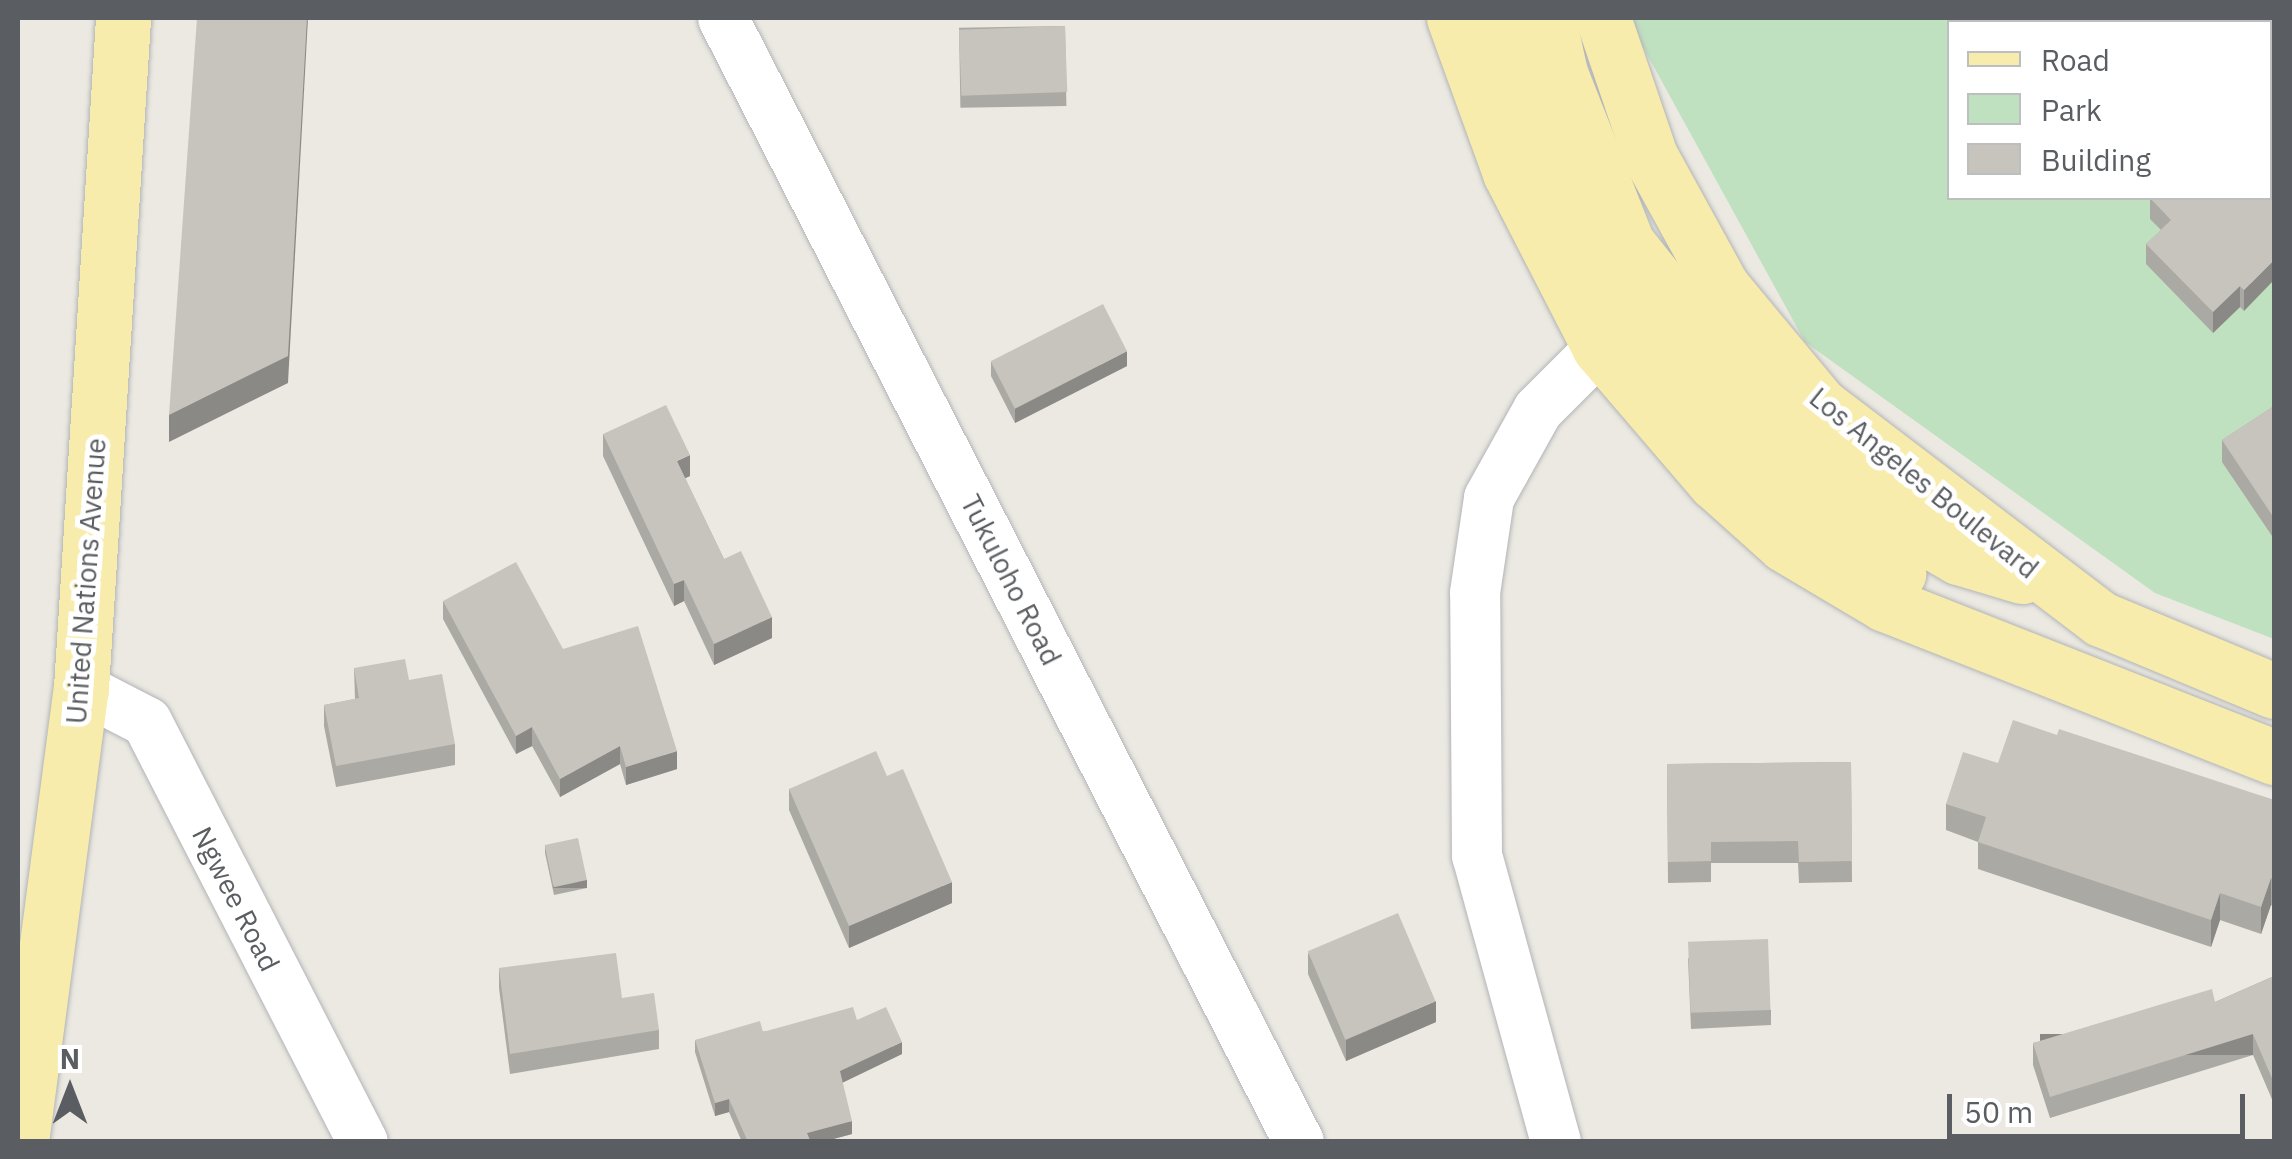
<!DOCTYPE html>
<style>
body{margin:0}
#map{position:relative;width:2292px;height:1159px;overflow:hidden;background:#ebe9e1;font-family:"IBM Plex Sans",sans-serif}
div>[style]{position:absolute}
.green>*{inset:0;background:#c0e1c0}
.roads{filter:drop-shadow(0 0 2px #b2b4b8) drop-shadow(0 0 2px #b2b4b8)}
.minor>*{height:50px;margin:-25px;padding:0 25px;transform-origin:25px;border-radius:25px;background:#fff}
.major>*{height:55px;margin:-27.5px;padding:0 27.5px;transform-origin:27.5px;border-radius:27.5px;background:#f7ecab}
.wall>*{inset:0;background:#aba9a3;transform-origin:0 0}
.shaded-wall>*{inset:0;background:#8b8985;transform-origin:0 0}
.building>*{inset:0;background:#c7c4be;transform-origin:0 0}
span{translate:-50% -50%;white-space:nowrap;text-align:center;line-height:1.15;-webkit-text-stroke:10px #fff;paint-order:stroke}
.street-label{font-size:28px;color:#5a5d61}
.frame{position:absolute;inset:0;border:20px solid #5a5d61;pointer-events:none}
.legend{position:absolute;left:1947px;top:20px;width:325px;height:180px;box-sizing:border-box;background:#fff;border:2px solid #bdbec0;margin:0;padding:12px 18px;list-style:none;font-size:30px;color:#5a5d61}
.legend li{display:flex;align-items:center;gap:20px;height:50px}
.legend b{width:50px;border:2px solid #bdbec0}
.north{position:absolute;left:20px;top:1039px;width:100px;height:100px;-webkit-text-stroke:8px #fff;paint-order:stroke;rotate:0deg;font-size:28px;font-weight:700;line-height:40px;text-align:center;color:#5a5d61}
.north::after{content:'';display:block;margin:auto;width:35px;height:45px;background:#5a5d61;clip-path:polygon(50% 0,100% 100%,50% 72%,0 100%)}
.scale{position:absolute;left:1947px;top:1094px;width:298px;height:45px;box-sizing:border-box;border:5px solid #5a5d61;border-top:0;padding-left:12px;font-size:30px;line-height:35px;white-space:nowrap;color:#5a5d61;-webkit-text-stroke:8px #fff;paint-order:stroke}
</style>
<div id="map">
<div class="green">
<div style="clip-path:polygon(evenodd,1627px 18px,2274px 18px,2274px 639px,2155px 593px,1805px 342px,1627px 18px,1950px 22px,2270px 22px,2270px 198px,1950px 198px,1950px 22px)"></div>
</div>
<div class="roads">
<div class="minor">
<div style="left:723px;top:18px;width:1263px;rotate:62.87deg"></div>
<div style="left:81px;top:688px;width:74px;rotate:27.3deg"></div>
<div style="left:147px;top:722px;width:472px;rotate:62.8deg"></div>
<div style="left:1556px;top:1142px;width:297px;rotate:-105.4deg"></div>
<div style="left:1477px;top:856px;width:263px;rotate:-90.4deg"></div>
<div style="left:1475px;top:593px;width:96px;rotate:-81.6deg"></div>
<div style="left:1489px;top:498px;width:101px;rotate:-60.9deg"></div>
<div style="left:1538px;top:410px;width:88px;rotate:-45deg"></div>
</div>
<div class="major">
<div style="left:1454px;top:18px;width:165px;rotate:70.1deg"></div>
<div style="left:1510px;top:173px;width:197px;rotate:62.8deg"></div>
<div style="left:1600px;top:348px;width:177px;rotate:49.4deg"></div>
<div style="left:1715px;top:482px;width:93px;rotate:41.9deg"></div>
<div style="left:1784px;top:544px;width:117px;rotate:30.7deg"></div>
<div style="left:1885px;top:604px;width:418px;rotate:21.5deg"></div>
<div style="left:1508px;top:18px;width:70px;rotate:77.6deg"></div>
<div style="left:1523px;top:86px;width:190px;rotate:68.4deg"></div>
<div style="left:1593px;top:263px;width:213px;rotate:51.7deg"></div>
<div style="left:1725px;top:430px;width:156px;rotate:42.2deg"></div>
<div style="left:1841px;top:535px;width:69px;rotate:33.7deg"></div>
<div style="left:1548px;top:18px;width:56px;rotate:77.7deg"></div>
<div style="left:1560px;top:73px;width:183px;rotate:68.5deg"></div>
<div style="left:1627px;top:243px;width:203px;rotate:51.6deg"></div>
<div style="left:1753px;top:402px;width:149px;rotate:42deg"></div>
<div style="left:1864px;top:502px;width:109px;rotate:30.3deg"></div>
<div style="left:1958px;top:557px;width:67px;rotate:16.5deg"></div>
<div style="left:1603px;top:18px;width:146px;rotate:71.2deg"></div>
<div style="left:1650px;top:156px;width:149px;rotate:61.2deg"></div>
<div style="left:1722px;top:287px;width:153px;rotate:50.3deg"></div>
<div style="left:1820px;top:405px;width:353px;rotate:37.3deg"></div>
<div style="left:2101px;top:619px;width:187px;rotate:22.6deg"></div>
<div style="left:21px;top:1142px;width:458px;rotate:-82.5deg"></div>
<div style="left:81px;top:688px;width:671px;rotate:-86.41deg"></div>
</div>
</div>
<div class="wall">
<div style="left:2091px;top:18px;width:123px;height:6px"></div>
<div style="left:1065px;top:26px;width:80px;height:106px;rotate:89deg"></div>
<div style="clip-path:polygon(2150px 198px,2270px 198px,2244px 311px,2240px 307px,2213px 333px,2146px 264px,2146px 244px,2161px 230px,2150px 219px)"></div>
<div style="clip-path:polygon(991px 361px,1127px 366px,1015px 423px,991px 376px)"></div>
<div style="clip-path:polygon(2274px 406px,2274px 539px,2222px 462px,2222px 440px)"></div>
<div style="clip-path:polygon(603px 434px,690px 476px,685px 478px,724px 559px,772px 638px,714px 665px,684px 601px,674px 606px,603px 456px)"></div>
<div style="clip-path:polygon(443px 601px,563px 649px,677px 769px,626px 785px,620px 764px,560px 797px,532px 746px,516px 754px,443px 619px)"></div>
<div style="clip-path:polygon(354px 668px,409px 680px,455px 744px,455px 765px,336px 787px,324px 726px,324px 705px,355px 699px)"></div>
<div style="clip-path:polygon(2057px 735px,2274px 800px,2274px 906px,2271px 905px,2261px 934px,2220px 920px,2211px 947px,1978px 869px,1978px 842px,1946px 830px,1946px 804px,1998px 763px)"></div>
<div style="clip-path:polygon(1851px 762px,1852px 882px,1799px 883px,1798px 863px,1711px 863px,1711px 882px,1668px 883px,1667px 764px)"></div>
<div style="clip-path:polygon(887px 776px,952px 903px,849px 948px,789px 810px,789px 789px)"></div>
<div style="clip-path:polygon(545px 845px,587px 888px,554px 895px,545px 853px)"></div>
<div style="clip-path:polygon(1308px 953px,1436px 1022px,1346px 1061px,1308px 974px)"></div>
<div style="clip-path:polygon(1688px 958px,1771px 1010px,1771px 1025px,1691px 1029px)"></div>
<div style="clip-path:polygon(499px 968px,622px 998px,659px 1030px,659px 1049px,510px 1074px,499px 988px)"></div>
<div style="clip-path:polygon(2274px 976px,2274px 1104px,2253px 1055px,2050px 1118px,2033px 1065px,2033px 1043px,2215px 1002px)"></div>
<div style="clip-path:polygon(857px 1020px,902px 1054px,842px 1082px,852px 1134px,822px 1142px,742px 1142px,729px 1112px,715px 1116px,695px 1052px,695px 1040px)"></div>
</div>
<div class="shaded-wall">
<div style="clip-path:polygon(307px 18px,308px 18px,288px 383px,169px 442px,169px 415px)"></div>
<div style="clip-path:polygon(2274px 260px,2274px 280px,2244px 311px,2244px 290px)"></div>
<div style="clip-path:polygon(2240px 286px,2240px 307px,2213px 333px,2213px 312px)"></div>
<div style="clip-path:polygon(1127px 351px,1127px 366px,1015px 423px,1015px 409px)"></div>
<div style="clip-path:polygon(690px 455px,690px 476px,677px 482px,677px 461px)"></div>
<div style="clip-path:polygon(684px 580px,684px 601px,674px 606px,674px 584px)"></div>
<div style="clip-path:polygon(772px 617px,772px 638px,714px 665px,714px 644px)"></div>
<div style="clip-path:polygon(532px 727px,532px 746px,516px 754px,516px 736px)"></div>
<div style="clip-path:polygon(620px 746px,620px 764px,560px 797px,560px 779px)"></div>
<div style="clip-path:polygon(677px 751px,677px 769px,626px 785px,626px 767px)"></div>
<div style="clip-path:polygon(2271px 878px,2271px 905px,2261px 934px,2261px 907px)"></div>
<div style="left:587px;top:880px;width:8px;height:34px;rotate:90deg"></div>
<div style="clip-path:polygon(952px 882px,952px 903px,849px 948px,849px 926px)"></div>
<div style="clip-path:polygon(2220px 893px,2220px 920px,2211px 947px,2211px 920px)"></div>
<div style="clip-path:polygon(1436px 1001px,1436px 1022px,1346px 1061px,1346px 1040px)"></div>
<div style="left:2253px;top:1034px;width:21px;height:213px;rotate:90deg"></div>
<div style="clip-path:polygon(902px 1042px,902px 1054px,840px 1084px,840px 1071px)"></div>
<div style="clip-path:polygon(729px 1099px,729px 1112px,715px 1116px,715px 1103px)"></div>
<div style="clip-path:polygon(852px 1121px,852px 1134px,822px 1142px,806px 1142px,807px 1133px)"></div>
</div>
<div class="building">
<div style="clip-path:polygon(197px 18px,307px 18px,288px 356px,169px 415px)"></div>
<div style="left:2099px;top:18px;width:115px;height:7px"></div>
<div style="left:1065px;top:26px;width:66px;height:106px;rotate:88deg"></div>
<div style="clip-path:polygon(2270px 113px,2274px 118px,2274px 260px,2244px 290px,2240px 286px,2213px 312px,2146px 244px,2171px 220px,2150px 198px,2270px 198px)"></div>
<div style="left:1103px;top:304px;width:53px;height:126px;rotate:63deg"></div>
<div style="clip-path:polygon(666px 405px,690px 455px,677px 461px,724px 559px,741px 551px,772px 617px,714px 644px,684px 580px,674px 584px,603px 434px)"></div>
<div style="clip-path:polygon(2274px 406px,2274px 518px,2222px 440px)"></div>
<div style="clip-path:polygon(516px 562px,563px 649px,638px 626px,677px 751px,626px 767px,620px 746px,560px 779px,532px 727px,516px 736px,443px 601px)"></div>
<div style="clip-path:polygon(405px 659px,409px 680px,442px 674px,455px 744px,336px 766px,324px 705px,359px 698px,354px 668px)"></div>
<div style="clip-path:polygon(2013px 720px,2057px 735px,2059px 729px,2274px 800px,2274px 879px,2271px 878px,2261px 907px,2220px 893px,2211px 920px,1978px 842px,1986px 817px,1946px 804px,1963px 752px,1998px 763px)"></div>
<div style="clip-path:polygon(876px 751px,887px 776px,903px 769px,952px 882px,849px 926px,789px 789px)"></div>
<div style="clip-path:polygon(1851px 762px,1852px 861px,1799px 862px,1798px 841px,1711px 842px,1711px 861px,1668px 862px,1667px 764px)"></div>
<div style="left:578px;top:838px;width:43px;height:34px;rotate:78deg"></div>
<div style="left:1398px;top:913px;width:96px;height:98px;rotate:67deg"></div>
<div style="left:1768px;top:939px;width:71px;height:80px;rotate:88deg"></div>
<div style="clip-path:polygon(616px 953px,622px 998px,654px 993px,659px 1030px,510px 1054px,499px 968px)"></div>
<div style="clip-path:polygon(2274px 976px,2274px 1083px,2253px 1034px,2050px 1097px,2033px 1043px,2212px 989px,2215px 1002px)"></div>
<div style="clip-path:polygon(853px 1007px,857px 1020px,886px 1007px,902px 1042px,840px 1071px,852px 1121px,807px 1133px,810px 1140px,806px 1142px,748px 1142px,729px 1099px,715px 1103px,695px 1040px,760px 1021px,763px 1032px)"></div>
</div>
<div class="street-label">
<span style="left:1924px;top:483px;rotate:39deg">Los Angeles Boulevard</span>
<span style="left:1011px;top:580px;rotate:63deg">Tukuloho Road</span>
<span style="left:86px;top:581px;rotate:-86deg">United Nations Avenue</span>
<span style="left:236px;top:899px;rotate:63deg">Ngwee Road</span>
</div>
<div class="frame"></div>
<ul class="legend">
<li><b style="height:12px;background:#f7ecab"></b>Road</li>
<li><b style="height:28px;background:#c0e1c0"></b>Park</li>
<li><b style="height:28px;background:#c7c4be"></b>Building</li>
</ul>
<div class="north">N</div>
<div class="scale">50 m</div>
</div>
